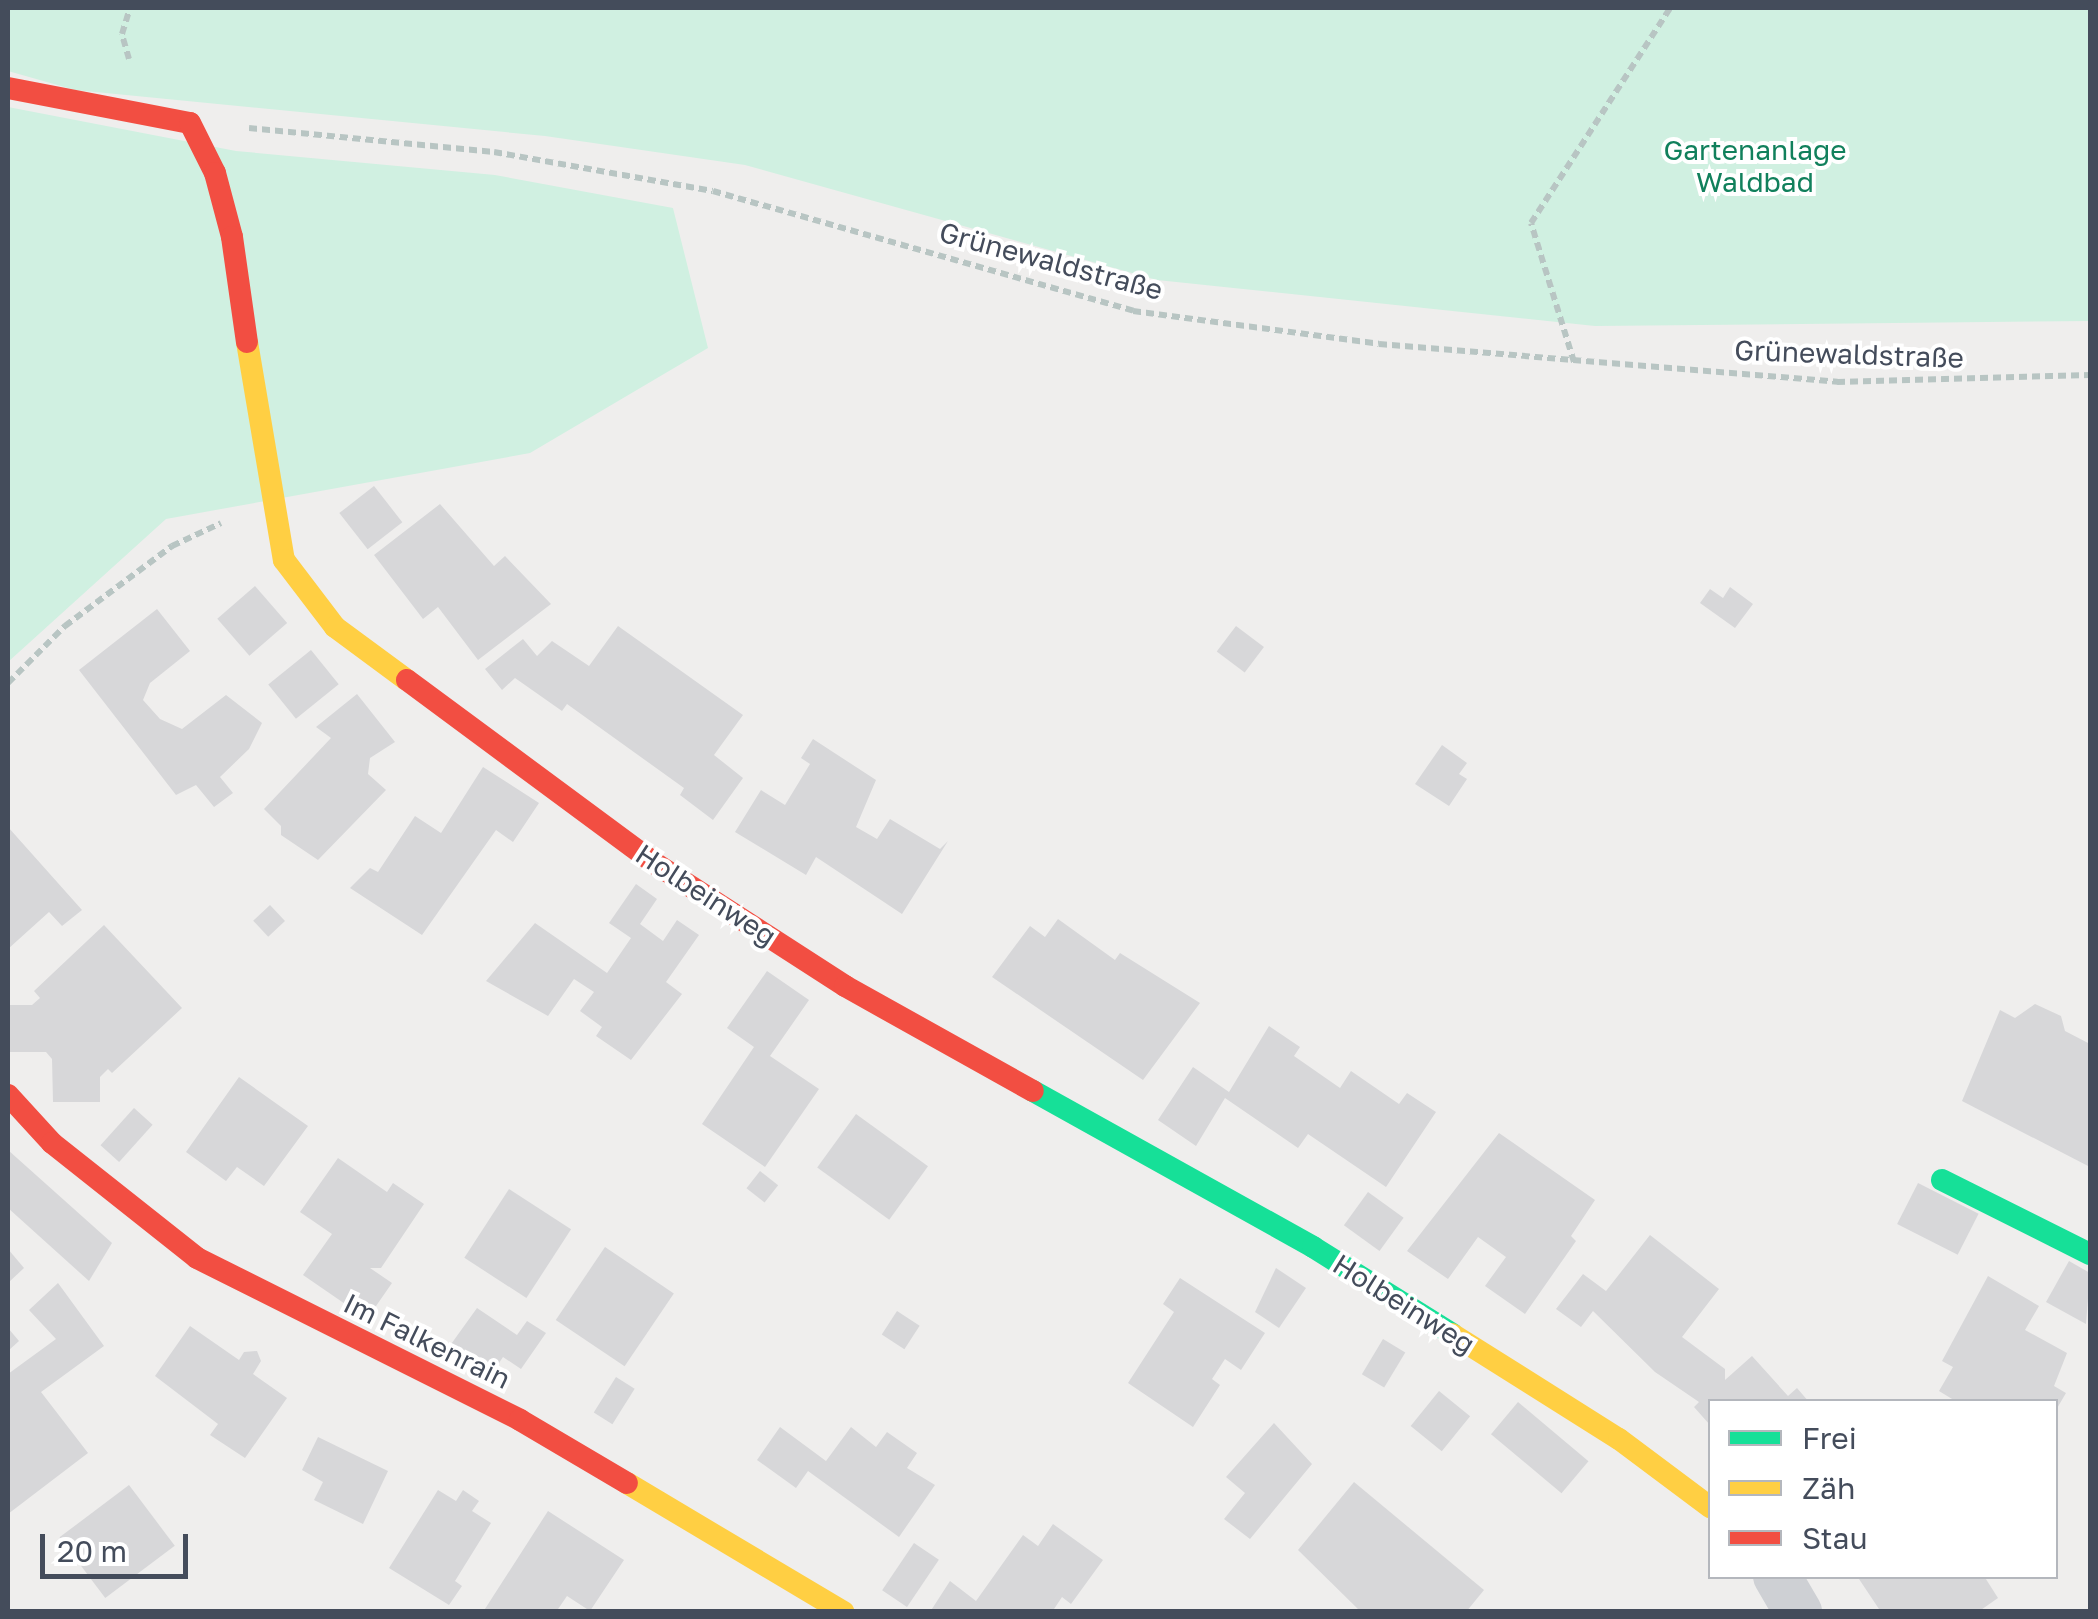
<!DOCTYPE html>
<meta charset="utf-8">
<style>
body{margin:0}
#map{position:relative;width:2098px;height:1619px;overflow:hidden;background:#efeeed;font-family:"Golos Text",sans-serif}
div>[style]{position:absolute}
.green>*{inset:0;background:#d0f0e1}
.building>*{inset:0;background:#d7d7d9;transform-origin:0 0}
.path>*{height:6px;margin-top:-3px;transform-origin:0;background:repeating-linear-gradient(90deg,#b8c5c3 0 8px,transparent 0 13px)}
.street>*{height:48px;margin:-24px;padding:0 24px;transform-origin:24px;border-radius:24px;background:#ced0d4}
.fast>*{height:22px;margin:-11px;padding:0 11px;transform-origin:11px;border-radius:11px;background:#16e098}
.slow>*{height:22px;margin:-11px;padding:0 11px;transform-origin:11px;border-radius:11px;background:#ffcf43}
.jam>*{height:22px;margin:-11px;padding:0 11px;transform-origin:11px;border-radius:11px;background:#f24e42}
span{translate:-50% -50%;white-space:nowrap;text-align:center;line-height:1.15;-webkit-text-stroke:8px #fff;paint-order:stroke}
.park-label{font-size:28px;color:#11805c}
.street-label{font-size:28px;color:#444c5b}
.frame{position:absolute;inset:0;border:10px solid #444c5b;pointer-events:none}
.legend{position:absolute;left:1708px;top:1399px;width:350px;height:180px;box-sizing:border-box;background:#fff;border:2px solid #b4b7bd;margin:0;padding:12px 18px;list-style:none;font-size:30px;color:#444c5b}
.legend li{display:flex;align-items:center;gap:20px;height:50px}
.legend b{width:50px;border:2px solid #b4b7bd}
.scale{position:absolute;left:40px;top:1534px;width:148px;height:45px;box-sizing:border-box;border:5px solid #444c5b;border-top:0;padding-left:12px;font-size:30px;line-height:35px;white-space:nowrap;color:#444c5b;-webkit-text-stroke:8px #fff;paint-order:stroke}
</style>
<div id="map">
<div class="green">
<div style="clip-path:polygon(8px 8px,2090px 8px,2090px 321px,1595px 326px,1157px 280px,745px 165px,545px 136px,75px 90px,8px 71px)"></div>
<div style="clip-path:polygon(8px 107px,236px 151px,495px 175px,673px 208px,708px 348px,530px 453px,166px 519px,8px 662px)"></div>
</div>
<div class="building">
<div style="left:374px;top:486px;width:46px;height:44px;rotate:52deg"></div>
<div style="clip-path:polygon(440px 504px,494px 566px,505px 556px,551px 604px,478px 660px,438px 607px,423px 619px,374px 555px)"></div>
<div style="left:255px;top:586px;width:49px;height:50px;rotate:49deg"></div>
<div style="clip-path:polygon(1730px 587px,1753px 604px,1735px 628px,1700px 603px,1710px 589px,1723px 598px)"></div>
<div style="clip-path:polygon(157px 609px,190px 651px,150px 683px,143px 700px,160px 719px,182px 729px,226px 695px,262px 723px,249px 749px,220px 777px,233px 793px,214px 807px,196px 785px,176px 795px,79px 670px)"></div>
<div style="clip-path:polygon(618px 626px,743px 715px,714px 755px,743px 778px,713px 820px,680px 795px,684px 788px,567px 704px,562px 711px,515px 678px,502px 690px,485px 669px,523px 639px,537px 656px,552px 641px,589px 666px)"></div>
<div style="left:1236px;top:626px;width:35px;height:32px;rotate:37deg"></div>
<div style="left:311px;top:650px;width:44px;height:55px;rotate:51deg"></div>
<div style="clip-path:polygon(357px 694px,395px 742px,370px 758px,368px 774px,386px 790px,318px 860px,281px 835px,281px 826px,264px 809px,331px 738px,316px 727px)"></div>
<div style="clip-path:polygon(813px 739px,876px 780px,856px 827px,877px 839px,890px 819px,940px 849px,948px 841px,902px 914px,816px 857px,806px 875px,735px 832px,761px 790px,785px 805px,810px 764px,801px 758px)"></div>
<div style="clip-path:polygon(1442px 745px,1467px 763px,1459px 774px,1467px 779px,1449px 806px,1415px 784px)"></div>
<div style="clip-path:polygon(483px 767px,539px 803px,513px 842px,496px 830px,422px 935px,350px 888px,370px 868px,378px 872px,415px 816px,441px 833px)"></div>
<div style="clip-path:polygon(8px 827px,82px 910px,62px 926px,49px 912px,8px 949px)"></div>
<div style="clip-path:polygon(636px 884px,657px 899px,640px 924px,663px 941px,677px 920px,699px 935px,666px 982px,682px 994px,631px 1060px,596px 1036px,602px 1027px,580px 1011px,594px 992px,574px 979px,548px 1016px,486px 981px,535px 923px,607px 973px,631px 938px,609px 923px)"></div>
<div style="left:270px;top:905px;width:22px;height:23px;rotate:47deg"></div>
<div style="clip-path:polygon(1058px 919px,1115px 960px,1120px 953px,1200px 1003px,1143px 1080px,992px 977px,1030px 926px,1045px 937px)"></div>
<div style="clip-path:polygon(104px 925px,182px 1008px,112px 1073px,108px 1069px,100px 1077px,100px 1102px,53px 1102px,52px 1059px,46px 1052px,8px 1052px,8px 1005px,32px 1005px,40px 998px,34px 991px)"></div>
<div style="clip-path:polygon(767px 971px,809px 1000px,770px 1056px,819px 1089px,765px 1167px,702px 1124px,754px 1047px,727px 1028px)"></div>
<div style="clip-path:polygon(2035px 1004px,2061px 1016px,2065px 1031px,2090px 1044px,2090px 1167px,1962px 1101px,2000px 1010px,2015px 1018px)"></div>
<div style="clip-path:polygon(1269px 1026px,1300px 1047px,1294px 1056px,1340px 1088px,1351px 1071px,1399px 1104px,1407px 1093px,1436px 1112px,1386px 1187px,1308px 1134px,1298px 1148px,1225px 1098px,1196px 1146px,1158px 1120px,1193px 1067px,1229px 1092px)"></div>
<div style="clip-path:polygon(239px 1077px,308px 1126px,264px 1186px,237px 1167px,226px 1181px,186px 1152px)"></div>
<div style="left:134px;top:1108px;width:25px;height:50px;rotate:42deg"></div>
<div style="left:856px;top:1114px;width:89px;height:66px;rotate:36deg"></div>
<div style="clip-path:polygon(1499px 1133px,1595px 1200px,1571px 1236px,1576px 1241px,1525px 1314px,1485px 1286px,1506px 1257px,1478px 1237px,1448px 1279px,1407px 1251px)"></div>
<div style="clip-path:polygon(8px 1150px,112px 1243px,89px 1281px,8px 1208px)"></div>
<div style="clip-path:polygon(338px 1158px,387px 1192px,393px 1183px,424px 1204px,381px 1268px,370px 1268px,392px 1283px,367px 1319px,303px 1275px,332px 1234px,300px 1212px)"></div>
<div style="left:760px;top:1171px;width:23px;height:22px;rotate:38deg"></div>
<div style="left:1918px;top:1183px;width:68px;height:46px;rotate:27deg"></div>
<div style="left:509px;top:1189px;width:74px;height:82px;rotate:33deg"></div>
<div style="left:1368px;top:1192px;width:44px;height:41px;rotate:36deg"></div>
<div style="clip-path:polygon(1650px 1235px,1719px 1289px,1682px 1337px,1725px 1369px,1725px 1380px,1752px 1356px,1788px 1396px,1797px 1388px,1809px 1402px,1710px 1402px,1710px 1425px,1694px 1407px,1699px 1402px,1655px 1372px,1593px 1311px,1581px 1327px,1556px 1309px,1583px 1274px,1606px 1291px)"></div>
<div style="left:605px;top:1247px;width:83px;height:88px;rotate:34deg"></div>
<div style="clip-path:polygon(8px 1249px,24px 1268px,8px 1283px)"></div>
<div style="clip-path:polygon(2069px 1261px,2090px 1273px,2086px 1324px,2046px 1302px)"></div>
<div style="clip-path:polygon(1276px 1268px,1306px 1288px,1279px 1328px,1255px 1312px)"></div>
<div style="clip-path:polygon(1988px 1276px,2039px 1306px,2025px 1330px,2067px 1353px,2054px 1386px,2066px 1393px,2056px 1410px,2056px 1402px,1957px 1402px,1939px 1391px,1953px 1367px,1942px 1361px)"></div>
<div style="clip-path:polygon(1180px 1278px,1265px 1333px,1241px 1370px,1225px 1359px,1212px 1379px,1220px 1385px,1193px 1427px,1128px 1383px,1174px 1312px,1163px 1304px)"></div>
<div style="clip-path:polygon(58px 1283px,104px 1346px,41px 1392px,88px 1453px,8px 1514px,8px 1374px,56px 1339px,29px 1310px)"></div>
<div style="clip-path:polygon(477px 1308px,517px 1335px,527px 1321px,546px 1333px,521px 1369px,503px 1357px,495px 1369px,449px 1347px)"></div>
<div style="left:897px;top:1311px;width:27px;height:28px;rotate:33deg"></div>
<div style="clip-path:polygon(190px 1326px,239px 1360px,244px 1352px,257px 1351px,261px 1361px,253px 1374px,287px 1398px,245px 1458px,210px 1435px,218px 1424px,155px 1376px)"></div>
<div style="clip-path:polygon(8px 1328px,19px 1341px,8px 1351px)"></div>
<div style="left:1383px;top:1339px;width:26px;height:41px;rotate:31deg"></div>
<div style="left:616px;top:1377px;width:22px;height:42px;rotate:32deg"></div>
<div style="left:1439px;top:1391px;width:40px;height:45px;rotate:39deg"></div>
<div style="left:1518px;top:1402px;width:92px;height:42px;rotate:40deg"></div>
<div style="clip-path:polygon(1274px 1423px,1312px 1464px,1250px 1539px,1224px 1519px,1245px 1493px,1226px 1477px)"></div>
<div style="clip-path:polygon(780px 1427px,826px 1461px,851px 1427px,876px 1447px,887px 1432px,917px 1453px,907px 1468px,935px 1485px,899px 1537px,808px 1471px,796px 1488px,757px 1460px)"></div>
<div style="clip-path:polygon(318px 1437px,388px 1471px,363px 1524px,314px 1500px,323px 1482px,302px 1470px)"></div>
<div style="clip-path:polygon(1354px 1482px,1484px 1590px,1466px 1612px,1361px 1612px,1298px 1550px)"></div>
<div style="left:129px;top:1485px;width:76px;height:87px;rotate:53deg"></div>
<div style="clip-path:polygon(438px 1490px,456px 1501px,463px 1490px,479px 1501px,472px 1511px,491px 1523px,455px 1581px,462px 1586px,449px 1605px,389px 1568px)"></div>
<div style="clip-path:polygon(548px 1511px,624px 1560px,590px 1611px,567px 1596px,556px 1612px,483px 1612px)"></div>
<div style="clip-path:polygon(1053px 1524px,1103px 1560px,1071px 1604px,1062px 1597px,1052px 1612px,930px 1612px,950px 1581px,976px 1601px,1023px 1535px,1038px 1546px)"></div>
<div style="left:914px;top:1543px;width:30px;height:57px;rotate:34deg"></div>
<div style="clip-path:polygon(1857px 1576px,1984px 1576px,1998px 1598px,1978px 1612px,1881px 1612px)"></div>
</div>
<div class="path">
<div style="left:129px;top:59px;width:26px;rotate:-106deg"></div>
<div style="left:122px;top:34px;width:27px;rotate:-73deg"></div>
<div style="left:249px;top:128px;width:246px;rotate:5.6deg"></div>
<div style="left:494px;top:152px;width:222px;rotate:10.1deg"></div>
<div style="left:713px;top:191px;width:437px;rotate:15.9deg"></div>
<div style="left:1133px;top:311px;width:248px;rotate:7.6deg"></div>
<div style="left:1379px;top:344px;width:460px;rotate:4.7deg"></div>
<div style="left:1837px;top:382px;width:253px;rotate:-1.6deg"></div>
<div style="left:1574px;top:362px;width:145px;rotate:-107.2deg"></div>
<div style="left:1531px;top:223px;width:256px;rotate:-57.1deg"></div>
<div style="left:8px;top:683px;width:81px;rotate:-45deg"></div>
<div style="left:65px;top:626px;width:134px;rotate:-36.8deg"></div>
<div style="left:172px;top:546px;width:54px;rotate:-25.1deg"></div>
</div>
<div class="street">
<div style="left:1777px;top:1576px;width:42px;rotate:59.7deg"></div>
</div>
<div class="fast">
<div style="left:1033px;top:1091px;width:321px;rotate:29.1deg"></div>
<div style="left:1313px;top:1247px;width:164px;rotate:32deg"></div>
<div style="left:1942px;top:1180px;width:165px;rotate:26.6deg"></div>
</div>
<div class="slow">
<div style="left:247px;top:342px;width:221px;rotate:80.4deg"></div>
<div style="left:284px;top:560px;width:84px;rotate:52.7deg"></div>
<div style="left:335px;top:627px;width:89px;rotate:36.4deg"></div>
<div style="left:1452px;top:1334px;width:197px;rotate:32.2deg"></div>
<div style="left:1619px;top:1439px;width:114px;rotate:36.8deg"></div>
<div style="left:627px;top:1483px;width:252px;rotate:30.8deg"></div>
</div>
<div class="jam">
<div style="left:8px;top:88px;width:185px;rotate:10.9deg"></div>
<div style="left:190px;top:123px;width:56px;rotate:63.4deg"></div>
<div style="left:215px;top:173px;width:66px;rotate:75.1deg"></div>
<div style="left:232px;top:237px;width:106px;rotate:81.9deg"></div>
<div style="left:407px;top:680px;width:310px;rotate:36.5deg"></div>
<div style="left:656px;top:864px;width:225px;rotate:32.8deg"></div>
<div style="left:845px;top:986px;width:215px;rotate:29.2deg"></div>
<div style="left:8px;top:1095px;width:65px;rotate:47.5deg"></div>
<div style="left:52px;top:1143px;width:185px;rotate:38.4deg"></div>
<div style="left:197px;top:1258px;width:361px;rotate:26.6deg"></div>
<div style="left:520px;top:1420px;width:124px;rotate:30.5deg"></div>
</div>
<div class="park-label">
<span style="left:1755px;top:166px">Gartenanlage<br>Waldbad</span>
</div>
<div class="street-label">
<span style="left:1051px;top:261px;rotate:15deg">Grünewaldstraße</span>
<span style="left:1849px;top:354px;rotate:2deg">Grünewaldstraße</span>
<span style="left:706px;top:895px;rotate:33deg">Holbeinweg</span>
<span style="left:1404px;top:1304px;rotate:32deg">Holbeinweg</span>
<span style="left:427px;top:1341px;rotate:26deg">Im Falkenrain</span>
</div>
<div class="frame"></div>
<ul class="legend">
<li><b style="height:12px;background:#16e098"></b>Frei</li>
<li><b style="height:12px;background:#ffcf43"></b>Zäh</li>
<li><b style="height:12px;background:#f24e42"></b>Stau</li>
</ul>
<div class="scale">20 m</div>
</div>
